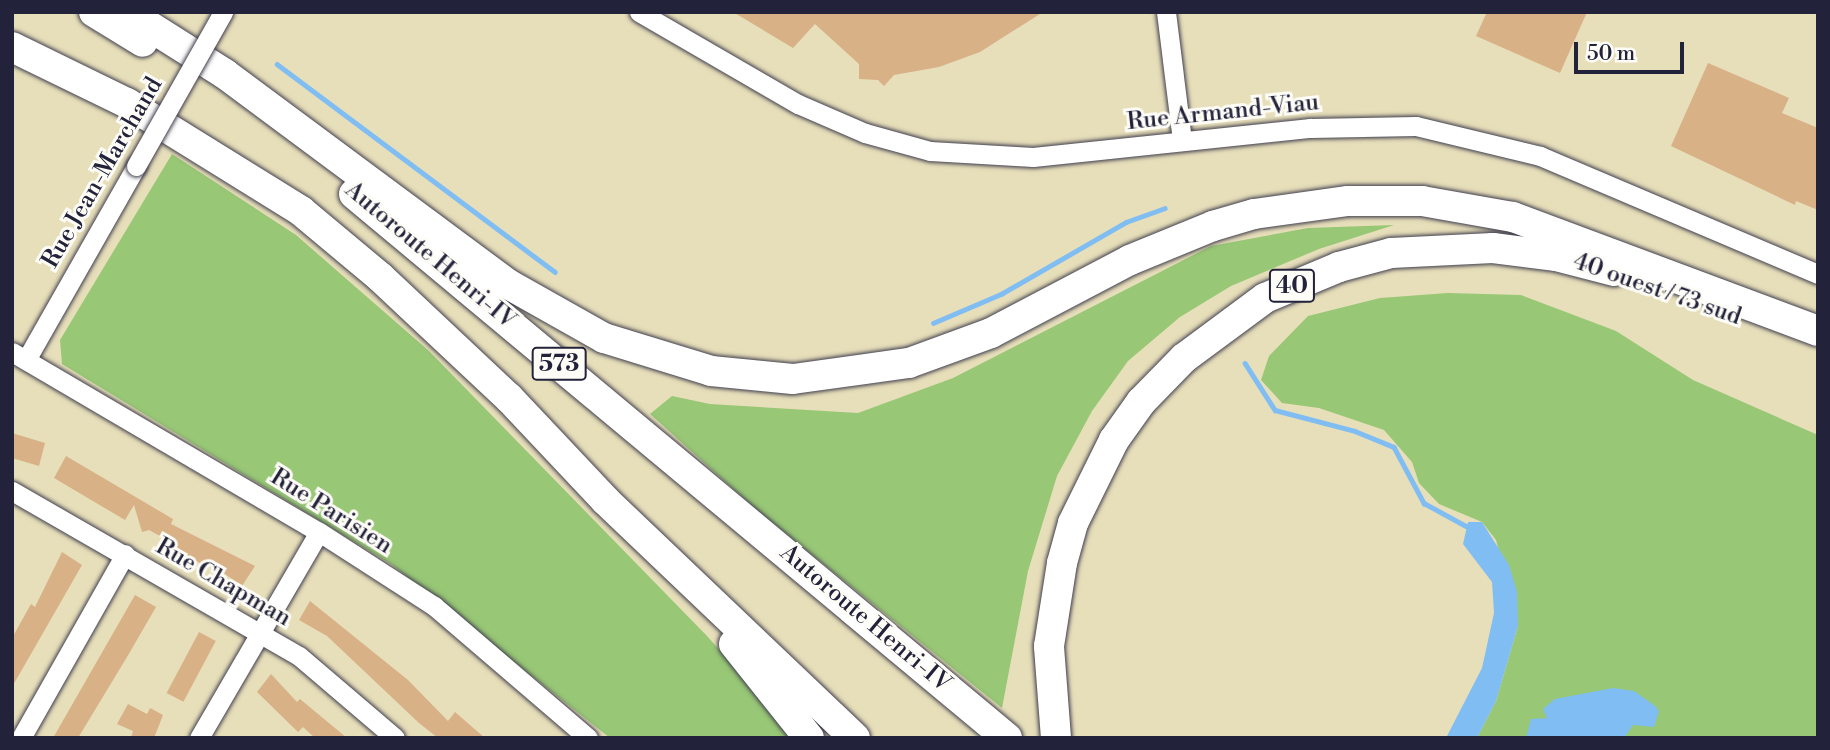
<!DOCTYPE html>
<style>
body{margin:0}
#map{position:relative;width:1830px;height:750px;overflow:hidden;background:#e7dfba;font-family:"Libre Bodoni",serif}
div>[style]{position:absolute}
.green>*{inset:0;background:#98c776}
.water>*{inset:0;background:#80bdf3}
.stream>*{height:4.5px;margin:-2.25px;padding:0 2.25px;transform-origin:2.25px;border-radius:2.25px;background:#80bdf3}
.building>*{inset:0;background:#d8b186;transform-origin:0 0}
.roads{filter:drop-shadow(0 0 2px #403e4e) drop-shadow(0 0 2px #403e4e)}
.minor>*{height:19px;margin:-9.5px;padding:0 9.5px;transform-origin:9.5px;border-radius:9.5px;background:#fff}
.highway>*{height:30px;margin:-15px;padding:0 15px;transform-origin:15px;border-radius:15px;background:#fff}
.bridges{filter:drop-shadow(0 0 2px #403e4e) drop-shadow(0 0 2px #403e4e)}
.minor-bridge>*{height:19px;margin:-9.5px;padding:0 9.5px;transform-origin:9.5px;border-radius:9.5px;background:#fff}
span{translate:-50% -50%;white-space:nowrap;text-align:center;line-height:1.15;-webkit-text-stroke:6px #fdfcf7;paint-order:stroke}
.shield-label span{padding:2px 5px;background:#fdfcf7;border:2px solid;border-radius:5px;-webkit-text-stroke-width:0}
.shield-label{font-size:23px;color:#22223b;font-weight:700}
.street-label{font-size:24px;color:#22223b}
.frame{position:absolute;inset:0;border:14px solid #22223b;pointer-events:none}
.scale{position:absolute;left:1574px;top:42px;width:110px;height:32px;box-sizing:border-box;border:4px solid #22223b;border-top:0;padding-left:9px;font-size:21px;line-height:24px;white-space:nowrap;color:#22223b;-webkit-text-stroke:5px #fdfcf7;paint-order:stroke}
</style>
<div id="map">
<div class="green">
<div style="clip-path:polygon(172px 154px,296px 235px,429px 351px,707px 636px,798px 738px,610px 738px,391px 564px,62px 364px,60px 340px)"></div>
<div style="clip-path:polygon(1394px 225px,1319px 249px,1231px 286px,1180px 317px,1128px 361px,1092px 411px,1057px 476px,1028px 571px,1002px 708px,758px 511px,650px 414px,672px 396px,710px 404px,858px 413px,953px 378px,1211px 246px,1308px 228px)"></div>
<div style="clip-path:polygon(1448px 293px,1521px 295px,1616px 331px,1693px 380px,1818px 435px,1818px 738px,1477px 738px,1496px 701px,1518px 626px,1496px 540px,1482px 522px,1439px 504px,1419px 483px,1412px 462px,1384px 430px,1319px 408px,1282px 403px,1261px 380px,1269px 356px,1308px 316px,1380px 298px)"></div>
</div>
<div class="water">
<div style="clip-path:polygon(1468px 522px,1482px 522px,1509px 565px,1517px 592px,1518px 626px,1496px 701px,1477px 738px,1446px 738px,1482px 668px,1494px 613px,1492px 582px,1463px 544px)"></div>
<div style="clip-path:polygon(1613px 688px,1634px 691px,1655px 706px,1659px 711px,1654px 727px,1633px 725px,1624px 738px,1526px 738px,1531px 719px,1547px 718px,1543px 709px,1555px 699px)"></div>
</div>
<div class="stream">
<div style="left:277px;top:64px;width:347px;rotate:36.8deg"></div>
<div style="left:933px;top:323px;width:74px;rotate:-23.1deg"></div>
<div style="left:1001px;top:294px;width:144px;rotate:-29.9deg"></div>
<div style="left:1126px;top:222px;width:41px;rotate:-19.7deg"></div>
<div style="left:1245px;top:363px;width:56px;rotate:57.4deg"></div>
<div style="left:1275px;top:410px;width:83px;rotate:14.7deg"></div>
<div style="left:1355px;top:431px;width:42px;rotate:22.3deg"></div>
<div style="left:1394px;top:447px;width:64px;rotate:61.8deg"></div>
<div style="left:1424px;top:503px;width:48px;rotate:28.7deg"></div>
</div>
<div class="building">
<div style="clip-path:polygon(733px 12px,1043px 12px,980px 52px,939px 67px,894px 75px,884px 86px,878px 80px,859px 79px,859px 64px,815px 24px,793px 48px)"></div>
<div style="clip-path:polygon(1487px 12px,1587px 12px,1560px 73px,1476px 36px)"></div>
<div style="clip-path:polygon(1708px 63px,1789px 98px,1782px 113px,1818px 128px,1818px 210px,1796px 201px,1795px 205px,1671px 146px)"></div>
<div style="clip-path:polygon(12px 433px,45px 443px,39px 466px,12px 458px)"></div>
<div style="clip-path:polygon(66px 456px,173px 519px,171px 524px,255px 566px,242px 586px,211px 564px,205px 566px,167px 544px,169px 541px,149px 530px,142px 532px,134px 505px,125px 520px,54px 478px)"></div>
<div style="clip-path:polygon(62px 552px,82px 565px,12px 687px,12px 638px,31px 604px,35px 607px)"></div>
<div style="clip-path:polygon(135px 595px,156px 607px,127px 657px,78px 738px,53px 738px)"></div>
<div style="clip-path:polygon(310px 601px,408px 680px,448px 721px,455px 712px,485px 738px,438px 738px,419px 723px,327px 636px,299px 620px)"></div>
<div style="left:199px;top:632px;width:19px;height:69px;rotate:28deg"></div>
<div style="clip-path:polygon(271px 674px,297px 702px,300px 699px,347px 738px,315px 738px,303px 727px,298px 732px,257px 692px)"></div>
<div style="clip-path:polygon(128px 704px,147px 714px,150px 708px,163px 715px,154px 738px,131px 738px,133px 731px,117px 724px)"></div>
</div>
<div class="roads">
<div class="minor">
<div style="left:639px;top:12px;width:184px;rotate:30.1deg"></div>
<div style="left:798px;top:104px;width:73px;rotate:23.4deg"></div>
<div style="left:865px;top:133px;width:67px;rotate:15.5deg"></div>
<div style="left:930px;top:151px;width:103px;rotate:3.3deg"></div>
<div style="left:1033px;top:157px;width:279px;rotate:-6deg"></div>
<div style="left:1310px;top:128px;width:106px;rotate:-1.1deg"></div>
<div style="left:1416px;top:126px;width:128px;rotate:13.6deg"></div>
<div style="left:1540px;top:156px;width:302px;rotate:23deg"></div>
<div style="left:1166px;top:12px;width:130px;rotate:82.9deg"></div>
<div style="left:12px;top:352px;width:356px;rotate:30.4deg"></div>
<div style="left:319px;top:532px;width:137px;rotate:32.8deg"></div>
<div style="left:434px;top:606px;width:203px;rotate:40.6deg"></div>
<div style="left:26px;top:360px;width:223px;rotate:-60.4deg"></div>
<div style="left:12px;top:491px;width:331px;rotate:29.9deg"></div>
<div style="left:299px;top:656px;width:126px;rotate:40.5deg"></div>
<div style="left:21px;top:738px;width:211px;rotate:-60.5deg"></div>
<div style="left:199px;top:738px;width:238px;rotate:-59.8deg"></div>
</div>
<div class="highway">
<div style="left:94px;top:12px;width:57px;rotate:31.5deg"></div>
<div style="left:127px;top:12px;width:116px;rotate:32.3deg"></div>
<div style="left:225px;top:74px;width:352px;rotate:36.6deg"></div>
<div style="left:508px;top:284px;width:110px;rotate:29.4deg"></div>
<div style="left:604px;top:338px;width:112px;rotate:17.1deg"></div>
<div style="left:711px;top:371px;width:82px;rotate:5.6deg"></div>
<div style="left:793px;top:379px;width:117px;rotate:-7.9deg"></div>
<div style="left:909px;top:363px;width:87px;rotate:-20.1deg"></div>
<div style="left:991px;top:333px;width:157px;rotate:-27.7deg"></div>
<div style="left:1130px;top:260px;width:90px;rotate:-22.3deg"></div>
<div style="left:1213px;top:226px;width:43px;rotate:-16.3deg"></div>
<div style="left:1254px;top:214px;width:95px;rotate:-7.9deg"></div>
<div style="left:1348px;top:201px;width:74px"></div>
<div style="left:1422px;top:201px;width:92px;rotate:10deg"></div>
<div style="left:1513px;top:217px;width:326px;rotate:20.5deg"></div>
<div style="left:12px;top:47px;width:128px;rotate:26deg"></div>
<div style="left:127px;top:103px;width:205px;rotate:31.8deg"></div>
<div style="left:301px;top:211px;width:103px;rotate:39.9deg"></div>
<div style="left:380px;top:277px;width:177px;rotate:43.2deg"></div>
<div style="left:509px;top:398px;width:140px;rotate:46.7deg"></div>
<div style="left:605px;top:500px;width:345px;rotate:43.6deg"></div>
<div style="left:354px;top:194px;width:850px;rotate:39.8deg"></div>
<div style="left:734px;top:644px;width:120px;rotate:51.4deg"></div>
<div style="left:1056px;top:738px;width:92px;rotate:-94.4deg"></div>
<div style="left:1049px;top:646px;width:84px;rotate:-81.1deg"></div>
<div style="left:1062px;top:563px;width:41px;rotate:-74.6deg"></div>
<div style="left:1073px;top:523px;width:93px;rotate:-63.7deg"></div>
<div style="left:1114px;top:440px;width:47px;rotate:-54.6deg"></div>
<div style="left:1141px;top:402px;width:62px;rotate:-45.7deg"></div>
<div style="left:1184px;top:358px;width:101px;rotate:-36.5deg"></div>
<div style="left:1265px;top:298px;width:80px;rotate:-22.7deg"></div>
<div style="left:1339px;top:267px;width:54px;rotate:-15.1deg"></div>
<div style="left:1391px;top:253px;width:102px;rotate:-2.8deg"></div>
<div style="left:1493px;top:248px;width:64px;rotate:7.2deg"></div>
<div style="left:1556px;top:256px;width:60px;rotate:14.5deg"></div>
</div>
</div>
<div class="bridges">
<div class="minor-bridge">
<div style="left:136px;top:166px;width:177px;rotate:-60.5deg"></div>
</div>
</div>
<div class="shield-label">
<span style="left:1292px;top:286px">40</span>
<span style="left:559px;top:364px">573</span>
</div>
<div class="street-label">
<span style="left:1223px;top:113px;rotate:-6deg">Rue Armand-Viau</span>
<span style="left:103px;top:173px;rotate:-60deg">Rue Jean-Marchand</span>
<span style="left:430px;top:256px;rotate:40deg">Autoroute Henri-IV</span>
<span style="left:1657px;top:290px;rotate:19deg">40 ouest / 73 sud</span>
<span style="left:331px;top:512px;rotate:32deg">Rue Parisien</span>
<span style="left:223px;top:583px;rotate:30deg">Rue Chapman</span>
<span style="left:865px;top:619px;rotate:40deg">Autoroute Henri-IV</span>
</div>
<div class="frame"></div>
<div class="scale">50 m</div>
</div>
